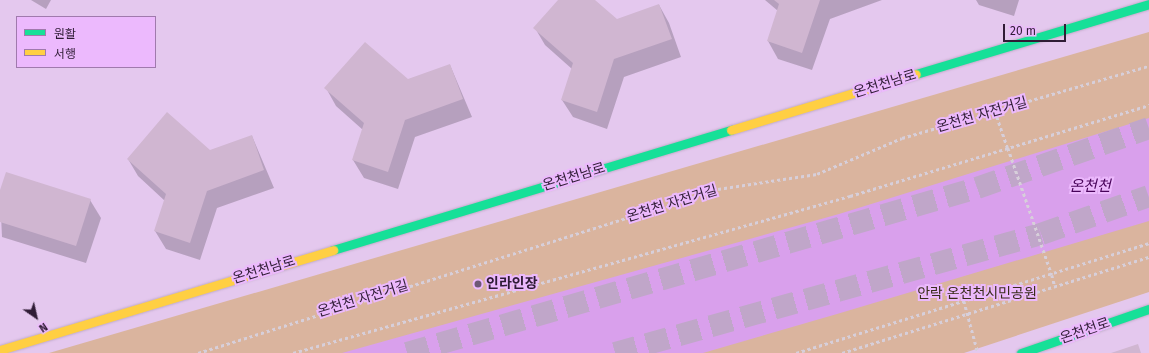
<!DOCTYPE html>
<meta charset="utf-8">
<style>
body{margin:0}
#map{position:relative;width:1149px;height:353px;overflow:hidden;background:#e4c8ee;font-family:"Fira Sans","Noto Sans KR",sans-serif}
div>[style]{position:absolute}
.green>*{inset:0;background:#dab49e}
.water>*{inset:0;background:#d9a0ec}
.shadow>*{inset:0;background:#0003}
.building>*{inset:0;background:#d0b6d1}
.highway-tunnel>*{height:22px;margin-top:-11px;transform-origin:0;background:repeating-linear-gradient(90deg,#c0a6c9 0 22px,transparent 0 33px)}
.path>*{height:2.5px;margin-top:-1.25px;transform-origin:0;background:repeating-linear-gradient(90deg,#d7cfda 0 3px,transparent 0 6px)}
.roads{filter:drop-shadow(0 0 1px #c1abc9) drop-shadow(0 0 1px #c1abc9)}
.fast>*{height:9px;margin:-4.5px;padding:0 4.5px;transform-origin:4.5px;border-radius:4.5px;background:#16e098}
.slow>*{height:9px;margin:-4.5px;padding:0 4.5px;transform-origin:4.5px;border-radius:4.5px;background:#ffcf43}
.path-bridge>*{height:2.5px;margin-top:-1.25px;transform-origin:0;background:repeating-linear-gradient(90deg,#d7cfda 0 3px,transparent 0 6px)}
.dots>*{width:11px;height:11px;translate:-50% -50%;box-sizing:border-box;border:2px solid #ecb9fd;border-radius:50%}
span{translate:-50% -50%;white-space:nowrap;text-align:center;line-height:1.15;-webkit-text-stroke:4px #ecb9fd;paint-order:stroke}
.street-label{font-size:14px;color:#2f1c35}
.poi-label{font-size:14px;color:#2f1c35;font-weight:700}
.left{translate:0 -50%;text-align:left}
.park-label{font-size:14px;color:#392c1a}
.water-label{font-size:15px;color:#480359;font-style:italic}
.legend{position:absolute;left:16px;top:16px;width:140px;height:52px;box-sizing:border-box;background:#ecb9fd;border:1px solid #a07aad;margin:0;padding:5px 7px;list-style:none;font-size:12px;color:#2f1c35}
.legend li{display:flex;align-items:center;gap:8px;height:20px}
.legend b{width:20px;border:1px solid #a07aad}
.north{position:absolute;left:16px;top:297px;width:40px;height:40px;-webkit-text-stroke:3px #ecb9fd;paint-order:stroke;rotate:146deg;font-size:11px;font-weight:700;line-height:16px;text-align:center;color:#2f1c35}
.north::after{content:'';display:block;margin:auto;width:14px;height:18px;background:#2f1c35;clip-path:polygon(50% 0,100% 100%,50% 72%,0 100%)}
.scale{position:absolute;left:1003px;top:24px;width:63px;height:18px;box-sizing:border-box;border:2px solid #2f1c35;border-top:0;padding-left:5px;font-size:12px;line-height:14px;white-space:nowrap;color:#2f1c35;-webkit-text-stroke:3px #ecb9fd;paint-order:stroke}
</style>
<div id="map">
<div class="green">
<div style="clip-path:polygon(1149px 32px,1149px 292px,964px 353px,49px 353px)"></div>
</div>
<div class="water">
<div style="clip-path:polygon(1149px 118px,1149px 221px,837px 314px,703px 353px,342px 353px,839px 214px)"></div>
</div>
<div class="shadow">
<div style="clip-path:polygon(31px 0,51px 0,46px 9px)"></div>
<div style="clip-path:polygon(559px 0,594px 0,616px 20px,659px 5px,669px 23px,681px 57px,624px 77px,607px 129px,573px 117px,562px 100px,572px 69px,545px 45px,535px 28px)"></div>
<div style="clip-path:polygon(765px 0,882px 0,830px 19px,812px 70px,778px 59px,768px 41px,778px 11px)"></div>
<div style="clip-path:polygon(976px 0,1019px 0,1014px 16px,979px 5px)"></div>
<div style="clip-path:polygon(450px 65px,472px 117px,415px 137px,398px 189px,364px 178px,353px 160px,363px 130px,336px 106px,326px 88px,407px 80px)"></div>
<div style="clip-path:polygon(252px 136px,274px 188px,217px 208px,200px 260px,166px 249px,155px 231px,165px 201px,138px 176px,128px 159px,209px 151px)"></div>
<div style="clip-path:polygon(0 193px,90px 200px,101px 218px,86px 263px,2px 237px)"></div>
</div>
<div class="building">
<div style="clip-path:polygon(558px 0,595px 0,617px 19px,659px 4px,672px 39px,614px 59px,597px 112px,561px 100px,573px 63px,533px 28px)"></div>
<div style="clip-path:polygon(774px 0,820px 0,802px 53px,767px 41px,779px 4px)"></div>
<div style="clip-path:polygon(365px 42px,408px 79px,450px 64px,463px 99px,405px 120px,388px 172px,352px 160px,364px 123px,324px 88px)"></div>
<div style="clip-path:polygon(167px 112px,210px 150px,252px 135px,264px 170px,207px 191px,190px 243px,154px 231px,166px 194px,127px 159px)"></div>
<div style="clip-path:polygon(6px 172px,91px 199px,76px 246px,0 222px,0 190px)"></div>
<div style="clip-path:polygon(1138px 344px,1141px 353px,1111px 353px)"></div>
</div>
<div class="highway-tunnel">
<div style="left:407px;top:353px;width:593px;rotate:-16.14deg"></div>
<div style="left:977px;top:188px;width:182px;rotate:-19.2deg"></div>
<div style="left:615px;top:353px;width:442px;rotate:-15.6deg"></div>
<div style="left:1041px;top:234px;width:114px;rotate:-19.4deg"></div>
</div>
<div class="path">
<div style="left:995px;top:111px;width:39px;rotate:71deg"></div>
<div style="left:1052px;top:275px;width:12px;rotate:76deg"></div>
<div style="left:964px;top:301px;width:54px;rotate:74.9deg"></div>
<div style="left:198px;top:353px;width:545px;rotate:-17.5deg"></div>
<div style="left:718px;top:189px;width:100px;rotate:-8.6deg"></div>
<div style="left:817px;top:174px;width:92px;rotate:-23deg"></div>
<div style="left:902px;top:138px;width:257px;rotate:-16.3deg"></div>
<div style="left:293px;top:353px;width:579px;rotate:-15.74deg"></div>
<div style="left:850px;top:196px;width:313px;rotate:-16.9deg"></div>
<div style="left:796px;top:353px;width:370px;rotate:-17.3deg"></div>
<div style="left:842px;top:353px;width:322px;rotate:-17.4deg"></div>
</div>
<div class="roads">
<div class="fast">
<div style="left:916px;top:74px;width:243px;rotate:-16.7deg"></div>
<div style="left:333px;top:250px;width:416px;rotate:-16.8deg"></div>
<div style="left:1021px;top:353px;width:135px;rotate:-19deg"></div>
</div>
<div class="slow">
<div style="left:731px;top:130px;width:193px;rotate:-16.8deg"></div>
<div style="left:0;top:350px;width:348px;rotate:-16.7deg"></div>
</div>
</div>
<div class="path-bridge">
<div style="left:1008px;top:148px;width:134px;rotate:70.9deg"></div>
</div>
<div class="dots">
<div style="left:478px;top:284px;background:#6e5876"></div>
</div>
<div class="street-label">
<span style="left:885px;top:84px;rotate:-17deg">온천천남로</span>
<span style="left:982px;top:115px;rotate:-16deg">온천천 자전거길</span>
<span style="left:574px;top:177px;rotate:-17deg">온천천남로</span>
<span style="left:672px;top:204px;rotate:-17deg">온천천 자전거길</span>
<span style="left:264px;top:270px;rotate:-17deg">온천천남로</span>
<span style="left:363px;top:299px;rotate:-17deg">온천천 자전거길</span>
<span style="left:1085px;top:331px;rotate:-19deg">온천천로</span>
</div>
<div class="poi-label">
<span class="left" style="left:486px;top:284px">인라인장</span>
</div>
<div class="park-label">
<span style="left:977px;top:294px">안락 온천천시민공원</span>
</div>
<div class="water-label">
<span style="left:1090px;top:187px">온천천</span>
</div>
<ul class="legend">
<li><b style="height:5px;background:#16e098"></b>원활</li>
<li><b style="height:5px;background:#ffcf43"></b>서행</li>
</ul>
<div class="north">N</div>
<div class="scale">20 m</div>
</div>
